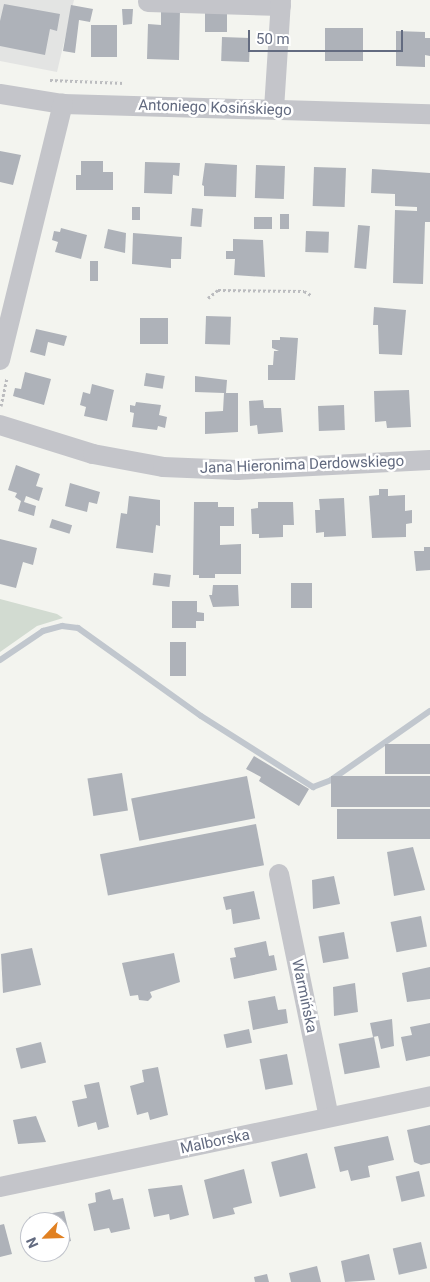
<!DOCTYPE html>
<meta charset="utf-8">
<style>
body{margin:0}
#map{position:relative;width:430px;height:1282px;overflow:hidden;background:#f3f4ef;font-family:Roboto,sans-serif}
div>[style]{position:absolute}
.built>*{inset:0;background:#e3e4e3}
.green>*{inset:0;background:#d2dbd1}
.stream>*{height:6px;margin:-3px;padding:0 3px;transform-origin:3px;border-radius:3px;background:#c1c7ce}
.building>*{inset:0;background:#aeb2b9;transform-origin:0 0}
.path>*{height:3px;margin-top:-1.5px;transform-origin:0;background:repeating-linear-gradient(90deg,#bbbcbf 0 2.5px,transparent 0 5px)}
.street>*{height:20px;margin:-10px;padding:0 10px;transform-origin:10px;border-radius:10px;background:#c4c5ca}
span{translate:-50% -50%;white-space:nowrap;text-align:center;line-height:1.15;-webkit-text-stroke:5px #fff;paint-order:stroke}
.street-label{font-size:15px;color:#636b80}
.north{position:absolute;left:20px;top:1212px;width:50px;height:50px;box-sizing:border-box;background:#fff;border:1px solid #c1c4cc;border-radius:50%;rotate:246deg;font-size:14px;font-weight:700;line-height:20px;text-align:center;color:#636b80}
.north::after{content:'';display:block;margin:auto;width:18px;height:22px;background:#e18122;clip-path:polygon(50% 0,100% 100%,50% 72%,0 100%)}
.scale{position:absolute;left:248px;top:30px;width:155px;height:22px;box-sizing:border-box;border:2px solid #636b80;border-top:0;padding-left:6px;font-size:15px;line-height:18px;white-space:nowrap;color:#636b80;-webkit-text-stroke:4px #fff;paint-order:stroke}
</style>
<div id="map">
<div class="built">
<div style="clip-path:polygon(0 0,74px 0,57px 72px,0 61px)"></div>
</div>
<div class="green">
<div style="clip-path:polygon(0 599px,57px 614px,63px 618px,37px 626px,0 652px)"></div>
</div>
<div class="stream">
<div style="left:0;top:660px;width:52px;rotate:-34deg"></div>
<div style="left:43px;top:631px;width:20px;rotate:-15deg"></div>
<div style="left:62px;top:626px;width:16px;rotate:7deg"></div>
<div style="left:78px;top:628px;width:151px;rotate:35.6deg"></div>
<div style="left:201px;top:716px;width:133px;rotate:32.4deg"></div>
<div style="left:313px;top:787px;width:19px;rotate:-21deg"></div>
<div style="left:331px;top:780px;width:121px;rotate:-34.9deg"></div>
</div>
<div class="building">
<div style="clip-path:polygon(4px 4px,60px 14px,57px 31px,50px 29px,45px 55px,0 46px,0 21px)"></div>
<div style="clip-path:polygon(71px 5px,93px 9px,90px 22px,79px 20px,75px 53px,63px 51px)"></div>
<div style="left:205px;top:8px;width:22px;height:24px"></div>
<div style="clip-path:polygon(122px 9px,133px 9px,132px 24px,123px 25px)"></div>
<div style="clip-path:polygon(161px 9px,180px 9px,179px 60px,147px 59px,148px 24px,161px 25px)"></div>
<div style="left:91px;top:25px;width:26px;height:32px"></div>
<div style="left:325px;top:28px;width:38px;height:33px"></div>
<div style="clip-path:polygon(396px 31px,425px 32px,425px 38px,430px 38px,430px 56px,425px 55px,425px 67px,396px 66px)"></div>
<div style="left:222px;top:37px;width:28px;height:24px;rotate:2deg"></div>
<div style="clip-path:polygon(0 151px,21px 155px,13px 185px,0 182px)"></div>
<div style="clip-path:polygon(81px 161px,103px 161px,103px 172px,113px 172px,113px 190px,76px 190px,76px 175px,81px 175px)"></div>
<div style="clip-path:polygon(145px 162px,180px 163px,179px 176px,173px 175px,172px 194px,144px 193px)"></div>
<div style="clip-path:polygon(205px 163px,237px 165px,236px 197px,204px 196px,204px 186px,202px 185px)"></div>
<div style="left:256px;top:165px;width:29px;height:33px;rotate:2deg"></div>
<div style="left:314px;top:167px;width:32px;height:39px;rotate:2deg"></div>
<div style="clip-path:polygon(372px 169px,430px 173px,430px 222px,425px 222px,423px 284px,393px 283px,395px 210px,417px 211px,417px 207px,395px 206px,395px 194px,371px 193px)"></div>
<div style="left:132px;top:207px;width:8px;height:13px"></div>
<div style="left:192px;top:208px;width:11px;height:18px;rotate:5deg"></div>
<div style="left:280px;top:214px;width:9px;height:15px"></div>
<div style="left:254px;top:217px;width:18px;height:12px"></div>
<div style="left:358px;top:225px;width:12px;height:43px;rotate:5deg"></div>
<div style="clip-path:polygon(61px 228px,87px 235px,81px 259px,55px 252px,58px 242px,52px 240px,54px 231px,60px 232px)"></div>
<div style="clip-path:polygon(108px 229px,126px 233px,125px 253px,104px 248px)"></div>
<div style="left:306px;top:231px;width:23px;height:21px;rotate:2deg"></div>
<div style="clip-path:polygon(133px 233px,182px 237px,181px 259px,171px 259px,171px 268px,132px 264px)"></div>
<div style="clip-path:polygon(233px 239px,263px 240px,265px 277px,234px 275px,235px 259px,226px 259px,226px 251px,233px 251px)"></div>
<div style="left:90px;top:261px;width:8px;height:20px"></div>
<div style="clip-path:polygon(374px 307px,406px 310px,402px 355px,379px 354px,378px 325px,373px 325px)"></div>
<div style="left:206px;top:316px;width:25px;height:28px;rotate:2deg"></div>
<div style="left:140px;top:318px;width:28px;height:26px"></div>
<div style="clip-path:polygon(36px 329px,67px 336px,64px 346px,48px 342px,45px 356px,30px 352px)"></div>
<div style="clip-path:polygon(280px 337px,298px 338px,295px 380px,268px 380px,268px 365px,273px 365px,274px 351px,279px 351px,272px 348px,272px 340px,280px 340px)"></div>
<div style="clip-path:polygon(25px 372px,51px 379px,44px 405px,13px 396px,15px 388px,21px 389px)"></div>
<div style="left:146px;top:373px;width:19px;height:13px;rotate:9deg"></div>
<div style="clip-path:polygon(195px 376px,227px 380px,226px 393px,238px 393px,238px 432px,205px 434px,205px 412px,223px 411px,224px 393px,195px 392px)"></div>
<div style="clip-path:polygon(92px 384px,114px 390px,107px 421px,84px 416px,86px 407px,80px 405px,83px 392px,90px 394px)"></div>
<div style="clip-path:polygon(409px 390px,411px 427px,387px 428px,386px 421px,375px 422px,374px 391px)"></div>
<div style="clip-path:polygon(263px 400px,264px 408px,281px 408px,283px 432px,258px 434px,257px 425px,250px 426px,249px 401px)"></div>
<div style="clip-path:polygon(136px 402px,161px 405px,159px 415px,167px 417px,165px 428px,158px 426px,157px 430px,132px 427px,134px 413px,130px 412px,130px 405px,135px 406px)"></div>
<div style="left:344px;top:405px;width:25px;height:26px;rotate:88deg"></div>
<div style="clip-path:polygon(16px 465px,40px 474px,36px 486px,43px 488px,39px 501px,26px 496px,24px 502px,36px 506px,34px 516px,18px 511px,21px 501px,15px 497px,17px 493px,8px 490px)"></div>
<div style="clip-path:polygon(70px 483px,100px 492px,97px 504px,89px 502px,87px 512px,65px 506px)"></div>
<div style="clip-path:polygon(379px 489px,388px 489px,388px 496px,405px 495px,405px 511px,412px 510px,412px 523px,406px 524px,406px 537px,372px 538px,369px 496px,379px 495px)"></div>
<div style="clip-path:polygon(129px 496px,160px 500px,160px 526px,156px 525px,153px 553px,116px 548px,121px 513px,127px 514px)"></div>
<div style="clip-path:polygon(344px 498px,346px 536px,324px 537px,324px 532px,316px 533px,315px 510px,320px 510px,319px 499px)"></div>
<div style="clip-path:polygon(194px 502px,218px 502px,218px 507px,234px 507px,234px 526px,220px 526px,220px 545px,241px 544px,241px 574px,215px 574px,215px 578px,199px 578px,199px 575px,193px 575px)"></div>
<div style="clip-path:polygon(258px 502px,293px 502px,294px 525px,283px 525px,283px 537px,259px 538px,259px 534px,252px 534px,251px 509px,258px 508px)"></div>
<div style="left:52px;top:519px;width:21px;height:9px;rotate:17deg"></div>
<div style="clip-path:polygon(0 539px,37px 548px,33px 565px,23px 562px,16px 588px,0 584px)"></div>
<div style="clip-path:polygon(424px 547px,430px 547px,430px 570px,416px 571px,414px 551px,424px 551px)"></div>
<div style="left:154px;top:573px;width:17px;height:12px;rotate:7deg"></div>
<div style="left:291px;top:583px;width:21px;height:25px"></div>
<div style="clip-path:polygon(213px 585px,238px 585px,239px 606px,213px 607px,209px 595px,212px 595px)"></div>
<div style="clip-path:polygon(172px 601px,197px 601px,197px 612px,204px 613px,204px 621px,196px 621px,196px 628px,172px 628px)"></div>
<div style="left:170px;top:642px;width:16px;height:34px"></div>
<div style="left:430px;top:744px;width:30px;height:45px;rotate:90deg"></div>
<div style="clip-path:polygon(254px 756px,309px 789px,299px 806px,259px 781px,261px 777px,246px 769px)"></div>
<div style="left:122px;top:773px;width:38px;height:35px;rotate:81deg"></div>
<div style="left:247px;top:776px;width:43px;height:118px;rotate:79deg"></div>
<div style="left:430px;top:776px;width:31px;height:99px;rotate:90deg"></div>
<div style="left:430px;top:809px;width:30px;height:93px;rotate:90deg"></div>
<div style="left:256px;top:824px;width:42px;height:159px;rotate:79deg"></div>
<div style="clip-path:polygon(413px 847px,425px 890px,394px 896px,387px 852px)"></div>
<div style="clip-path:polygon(334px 876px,340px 904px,313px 909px,312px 880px)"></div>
<div style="clip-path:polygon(254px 891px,260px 919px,233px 924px,231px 909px,226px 910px,223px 897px)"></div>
<div style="left:421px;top:916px;width:31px;height:31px;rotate:79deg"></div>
<div style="left:344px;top:932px;width:27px;height:26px;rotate:80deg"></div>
<div style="clip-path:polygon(266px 941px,269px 956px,274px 955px,277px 970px,234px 979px,230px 958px,236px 957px,234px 948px)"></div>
<div style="clip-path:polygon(32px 948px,41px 985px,3px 993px,1px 954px)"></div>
<div style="clip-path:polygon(174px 953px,180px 982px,150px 992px,152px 997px,148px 1001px,139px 1000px,138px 995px,130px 996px,122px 963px)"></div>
<div style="clip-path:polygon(430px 967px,430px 999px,407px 1002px,402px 973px)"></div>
<div style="clip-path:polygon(355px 983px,358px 1012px,334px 1016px,333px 987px)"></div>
<div style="clip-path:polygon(275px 996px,278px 1010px,286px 1009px,288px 1023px,253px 1030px,248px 1001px)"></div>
<div style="clip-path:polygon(392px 1019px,394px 1046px,381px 1049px,378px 1036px,373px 1037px,370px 1023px)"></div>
<div style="clip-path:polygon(430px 1023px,430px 1056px,406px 1061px,401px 1037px,412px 1035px,410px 1027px)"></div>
<div style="left:249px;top:1029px;width:14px;height:26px;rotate:78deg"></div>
<div style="left:374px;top:1037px;width:31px;height:36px;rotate:79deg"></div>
<div style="left:41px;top:1042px;width:21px;height:26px;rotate:76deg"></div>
<div style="left:287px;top:1054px;width:31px;height:28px;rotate:79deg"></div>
<div style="clip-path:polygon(158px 1067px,168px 1115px,150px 1120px,148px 1112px,137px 1115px,130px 1086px,144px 1082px,142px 1070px)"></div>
<div style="clip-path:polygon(99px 1082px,109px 1127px,98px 1130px,96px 1122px,78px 1127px,72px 1101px,87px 1098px,84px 1085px)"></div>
<div style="clip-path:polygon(36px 1116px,46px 1142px,18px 1144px,13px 1120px)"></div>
<div style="clip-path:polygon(430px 1125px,430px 1163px,421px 1165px,414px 1162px,407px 1130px)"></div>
<div style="clip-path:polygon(388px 1136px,394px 1160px,368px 1166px,370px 1177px,351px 1181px,348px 1170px,340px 1172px,334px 1147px)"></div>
<div style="left:307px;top:1153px;width:36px;height:37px;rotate:76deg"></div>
<div style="clip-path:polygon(244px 1169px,252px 1203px,233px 1208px,235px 1214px,213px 1219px,204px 1180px)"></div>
<div style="left:419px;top:1171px;width:26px;height:24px;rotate:77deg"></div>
<div style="clip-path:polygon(182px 1185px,189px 1215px,170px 1220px,169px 1214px,154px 1217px,148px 1189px)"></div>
<div style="clip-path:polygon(110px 1189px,113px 1200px,123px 1198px,130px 1229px,111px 1233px,109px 1228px,94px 1231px,88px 1204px,96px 1202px,95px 1193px)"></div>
<div style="clip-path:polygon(64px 1211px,71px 1241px,60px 1244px,60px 1222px,30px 1222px,29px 1217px)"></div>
<div style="clip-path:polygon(4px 1224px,12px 1254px,0 1257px,0 1225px)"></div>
<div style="left:421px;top:1242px;width:27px;height:29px;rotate:77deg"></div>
<div style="clip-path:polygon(369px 1254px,375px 1280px,345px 1282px,341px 1261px)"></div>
<div style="clip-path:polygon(317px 1266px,321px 1282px,291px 1282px,289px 1273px)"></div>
<div style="clip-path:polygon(267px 1274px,269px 1282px,255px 1282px,254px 1277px)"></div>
</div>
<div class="path">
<div style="left:50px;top:80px;width:74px;rotate:2.3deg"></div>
<div style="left:208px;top:298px;width:13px;rotate:-39deg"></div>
<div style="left:218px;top:290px;width:86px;rotate:0.7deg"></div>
<div style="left:304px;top:291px;width:8px;rotate:30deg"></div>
<div style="left:1px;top:406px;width:29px;rotate:-78deg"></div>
</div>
<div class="street">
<div style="left:148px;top:2px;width:133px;rotate:1.7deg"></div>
<div style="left:0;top:94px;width:64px;rotate:9deg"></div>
<div style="left:63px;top:104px;width:367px;rotate:1.6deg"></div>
<div style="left:274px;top:109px;width:109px;rotate:-86.3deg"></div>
<div style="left:0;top:360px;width:264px;rotate:-76.2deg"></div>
<div style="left:0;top:425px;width:97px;rotate:17.3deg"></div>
<div style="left:93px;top:454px;width:71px;rotate:10.5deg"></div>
<div style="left:163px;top:467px;width:74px;rotate:2.3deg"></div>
<div style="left:237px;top:470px;width:193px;rotate:-3deg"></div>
<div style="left:279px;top:874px;width:248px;rotate:78.4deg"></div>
<div style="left:0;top:1187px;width:440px;rotate:-11.9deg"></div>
</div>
<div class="street-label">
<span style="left:215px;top:108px;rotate:2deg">Antoniego Kosińskiego</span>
<span style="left:302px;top:465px;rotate:-2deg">Jana Hieronima Derdowskiego</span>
<span style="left:304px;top:996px;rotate:78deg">Warmińska</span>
<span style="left:215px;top:1142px;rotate:-12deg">Malborska</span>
</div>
<div class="north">N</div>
<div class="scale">50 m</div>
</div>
